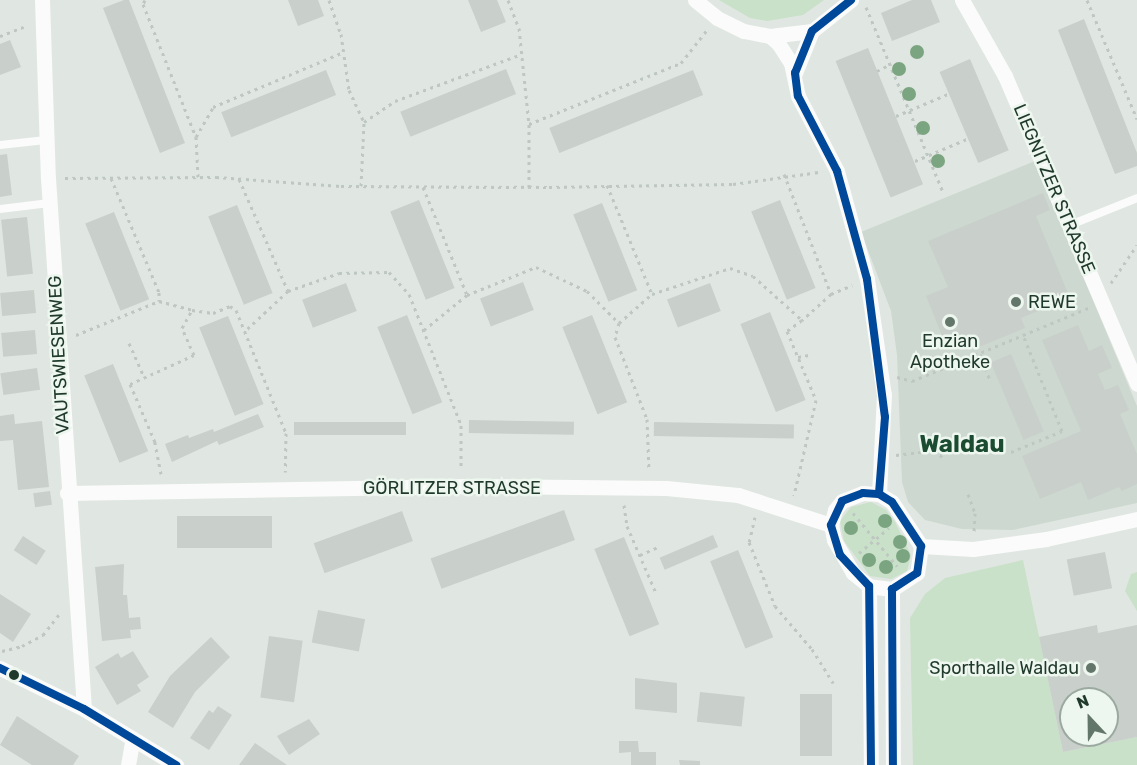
<!DOCTYPE html>
<meta charset="utf-8">
<style>
body{margin:0}
#map{position:relative;width:1137px;height:765px;overflow:hidden;background:#e0e6e1;font-family:Rubik,sans-serif}
div>[style]{position:absolute}
.built>*{inset:0;background:#cdd8d0}
.green>*{inset:0;background:#c9e0c9}
.building>*{inset:0;background:#c9cfca;transform-origin:0 0}
.path>*{height:3px;margin-top:-1.5px;transform-origin:0;background:repeating-linear-gradient(90deg,#bfc7c2 0 3px,transparent 0 7.5px)}
.lane>*{height:8px;margin:-4px;padding:0 4px;transform-origin:4px;border-radius:4px;background:#fafbfa}
.street>*{height:15px;margin:-7.5px;padding:0 7.5px;transform-origin:7.5px;border-radius:7.5px;background:#fafbfa}
.bus-1>*{height:8px;margin:-4px;padding:0 4px;transform-origin:4px;border-radius:4px;background:#00489a}
.trees>*{width:14px;height:14px;margin:-7px;border-radius:50%;background:#7ba580}
.dots>*{width:16px;height:16px;translate:-50% -50%;box-sizing:border-box;border:3px solid #edf6ef;border-radius:50%}
span{translate:-50% -50%;white-space:nowrap;text-align:center;line-height:1.15;-webkit-text-stroke:5px #edf6ef;paint-order:stroke}
.street-label{font-size:18px;color:#1f392a}
.poi-label{font-size:18px;color:#1f392a}
.left{translate:0 -50%;text-align:left}
.right{translate:-100% -50%;text-align:right}
.district-label{font-size:24px;color:#1b4b31;font-weight:700}
.north{position:absolute;left:1059px;top:687px;width:60px;height:60px;box-sizing:border-box;background:#edf6ef;border:2px solid #9baaa0;border-radius:50%;rotate:338deg;font-size:16px;font-weight:700;line-height:24px;text-align:center;color:#1f392a}
.north::after{content:'';display:block;margin:auto;width:21px;height:27px;background:#63766a;clip-path:polygon(50% 0,100% 100%,50% 72%,0 100%)}
</style>
<div id="map">
<div class="built">
<div style="clip-path:polygon(1035px 161px,1137px 406px,1137px 503px,1013px 530px,962px 529px,925px 520px,908px 502px,902px 482px,897px 355px,891px 311px,861px 232px)"></div>
</div>
<div class="green">
<div style="clip-path:polygon(719px 0,824px 0,803px 15px,767px 21px,750px 18px)"></div>
<div style="clip-path:polygon(871px 502px,886px 510px,895px 522px,911px 555px,907px 571px,891px 579px,870px 576px,844px 541px,840px 521px,851px 507px)"></div>
<div style="clip-path:polygon(1023px 560px,1063px 752px,1137px 737px,1137px 765px,913px 765px,910px 618px,925px 594px,945px 578px)"></div>
<div style="clip-path:polygon(1137px 572px,1137px 611px,1125px 591px,1131px 574px)"></div>
</div>
<div class="building">
<div style="clip-path:polygon(124px 0,129px 0,185px 143px,160px 153px,103px 8px)"></div>
<div style="clip-path:polygon(288px 0,318px 0,324px 16px,298px 26px)"></div>
<div style="clip-path:polygon(468px 0,497px 0,506px 22px,481px 32px)"></div>
<div style="clip-path:polygon(912px 0,931px 0,940px 22px,892px 41px,881px 13px)"></div>
<div style="clip-path:polygon(1084px 19px,1137px 153px,1137px 166px,1115px 174px,1058px 30px)"></div>
<div style="clip-path:polygon(10px 40px,21px 67px,0 75px,0 44px)"></div>
<div style="left:868px;top:48px;width:147px;height:35px;rotate:68deg"></div>
<div style="left:970px;top:59px;width:99px;height:33px;rotate:67deg"></div>
<div style="left:506px;top:69px;width:27px;height:114px;rotate:68deg"></div>
<div style="left:326px;top:70px;width:27px;height:113px;rotate:68deg"></div>
<div style="left:693px;top:70px;width:27px;height:155px;rotate:68deg"></div>
<div style="clip-path:polygon(7px 154px,12px 195px,0 197px,0 155px)"></div>
<div style="clip-path:polygon(1043px 193px,1050px 210px,1036px 216px,1070px 298px,1021px 318px,1025px 328px,974px 349px,968px 334px,945px 343px,926px 296px,948px 287px,928px 241px)"></div>
<div style="left:419px;top:200px;width:95px;height:31px;rotate:68deg"></div>
<div style="left:780px;top:200px;width:95px;height:31px;rotate:68deg"></div>
<div style="left:602px;top:203px;width:94px;height:31px;rotate:68deg"></div>
<div style="left:237px;top:205px;width:95px;height:31px;rotate:68deg"></div>
<div style="left:114px;top:212px;width:94px;height:31px;rotate:68deg"></div>
<div style="left:27px;top:217px;width:57px;height:26px;rotate:84deg"></div>
<div style="left:523px;top:282px;width:30px;height:46px;rotate:69deg"></div>
<div style="left:346px;top:283px;width:30px;height:47px;rotate:69deg"></div>
<div style="left:710px;top:283px;width:30px;height:46px;rotate:69deg"></div>
<div style="left:34px;top:290px;width:23px;height:34px;rotate:85deg"></div>
<div style="left:770px;top:312px;width:95px;height:32px;rotate:68deg"></div>
<div style="left:407px;top:315px;width:94px;height:32px;rotate:68deg"></div>
<div style="left:592px;top:315px;width:94px;height:32px;rotate:68deg"></div>
<div style="left:228px;top:316px;width:95px;height:31px;rotate:68deg"></div>
<div style="clip-path:polygon(1078px 325px,1089px 351px,1102px 345px,1112px 368px,1098px 374px,1105px 390px,1118px 385px,1129px 410px,1120px 414px,1137px 454px,1137px 484px,1122px 491px,1119px 487px,1088px 500px,1081px 482px,1040px 499px,1022px 456px,1081px 431px,1042px 340px)"></div>
<div style="left:35px;top:330px;width:24px;height:34px;rotate:85deg"></div>
<div style="left:1011px;top:354px;width:84px;height:22px;rotate:67deg"></div>
<div style="left:113px;top:364px;width:94px;height:31px;rotate:68deg"></div>
<div style="left:37px;top:368px;width:22px;height:37px;rotate:82deg"></div>
<div style="clip-path:polygon(14px 414px,15px 424px,42px 421px,49px 487px,18px 490px,13px 440px,0 441px,0 416px)"></div>
<div style="clip-path:polygon(258px 414px,264px 427px,219px 445px,217px 441px,172px 462px,165px 444px,188px 435px,189px 438px,213px 429px,214px 432px)"></div>
<div style="left:469px;top:420px;width:105px;height:13px;rotate:1deg"></div>
<div style="left:294px;top:422px;width:112px;height:13px"></div>
<div style="left:654px;top:422px;width:140px;height:14px;rotate:1deg"></div>
<div style="left:50px;top:491px;width:14px;height:17px;rotate:82deg"></div>
<div style="left:564px;top:510px;width:32px;height:142px;rotate:70deg"></div>
<div style="left:402px;top:511px;width:32px;height:94px;rotate:70deg"></div>
<div style="left:177px;top:516px;width:95px;height:32px"></div>
<div style="left:713px;top:535px;width:13px;height:58px;rotate:67deg"></div>
<div style="left:23px;top:536px;width:27px;height:17px;rotate:33deg"></div>
<div style="left:624px;top:537px;width:94px;height:32px;rotate:68deg"></div>
<div style="left:738px;top:550px;width:94px;height:30px;rotate:68deg"></div>
<div style="left:1105px;top:552px;width:37px;height:39px;rotate:79deg"></div>
<div style="clip-path:polygon(124px 564px,123px 595px,127px 595px,129px 618px,140px 617px,141px 629px,130px 630px,131px 638px,102px 641px,95px 567px)"></div>
<div style="clip-path:polygon(0 594px,31px 614px,13px 642px,0 633px)"></div>
<div style="left:318px;top:610px;width:48px;height:33px;rotate:11deg"></div>
<div style="clip-path:polygon(evenodd,1097px 625px,1098px 633px,1137px 625px,1137px 737px,1063px 752px,1039px 637px,1097px 625px,1071px 699px,1107px 699px,1107px 735px,1071px 735px,1071px 699px)"></div>
<div style="left:269px;top:636px;width:34px;height:62px;rotate:8deg"></div>
<div style="clip-path:polygon(211px 637px,230px 657px,195px 692px,173px 728px,148px 712px,170px 676px)"></div>
<div style="clip-path:polygon(133px 651px,149px 677px,137px 685px,141px 691px,117px 705px,95px 667px,118px 653px,121px 658px)"></div>
<div style="clip-path:polygon(635px 678px,677px 683px,677px 713px,635px 709px)"></div>
<div style="left:700px;top:692px;width:45px;height:30px;rotate:6deg"></div>
<div style="left:800px;top:694px;width:32px;height:62px"></div>
<div style="clip-path:polygon(218px 706px,232px 715px,209px 750px,190px 738px,209px 710px,213px 713px)"></div>
<div style="clip-path:polygon(17px 716px,79px 756px,73px 765px,32px 765px,0 745px)"></div>
<div style="clip-path:polygon(309px 719px,320px 734px,289px 755px,277px 736px)"></div>
<div style="clip-path:polygon(619px 741px,638px 741px,639px 752px,656px 752px,656px 765px,631px 765px,631px 752px,619px 753px)"></div>
<div style="clip-path:polygon(255px 743px,287px 765px,239px 765px)"></div>
<div style="clip-path:polygon(679px 760px,700px 761px,700px 765px,680px 765px)"></div>
</div>
<div class="path">
<div style="left:145px;top:0;width:4px;rotate:117deg"></div>
<div style="left:143px;top:4px;width:143px;rotate:68.3deg"></div>
<div style="left:329px;top:0;width:36px;rotate:71deg"></div>
<div style="left:341px;top:34px;width:57px;rotate:81.9deg"></div>
<div style="left:349px;top:90px;width:35px;rotate:65deg"></div>
<div style="left:364px;top:122px;width:37px;rotate:-34deg"></div>
<div style="left:395px;top:101px;width:135px;rotate:-20.3deg"></div>
<div style="left:508px;top:0;width:30px;rotate:69deg"></div>
<div style="left:519px;top:28px;width:97px;rotate:84.1deg"></div>
<div style="left:1087px;top:0;width:129px;rotate:67.2deg"></div>
<div style="left:866px;top:7px;width:200px;rotate:67.4deg"></div>
<div style="left:0;top:36px;width:28px;rotate:-21deg"></div>
<div style="left:877px;top:71px;width:16px;rotate:-27deg"></div>
<div style="left:896px;top:116px;width:56px;rotate:-22.9deg"></div>
<div style="left:915px;top:161px;width:56px;rotate:-22.9deg"></div>
<div style="left:784px;top:174px;width:129px;rotate:68.6deg"></div>
<div style="left:831px;top:294px;width:39px;rotate:138deg"></div>
<div style="left:198px;top:177px;width:40px;rotate:-92.9deg"></div>
<div style="left:196px;top:137px;width:34px;rotate:-60deg"></div>
<div style="left:213px;top:107px;width:142px;rotate:-22.8deg"></div>
<div style="left:65px;top:178px;width:151px;rotate:-0.4deg"></div>
<div style="left:216px;top:177px;width:125px;rotate:4.1deg"></div>
<div style="left:341px;top:186px;width:208px;rotate:0.3deg"></div>
<div style="left:549px;top:187px;width:184px;rotate:-0.9deg"></div>
<div style="left:733px;top:184px;width:87px;rotate:-7.9deg"></div>
<div style="left:111px;top:178px;width:124px;rotate:67.2deg"></div>
<div style="left:159px;top:292px;width:9px;rotate:90deg"></div>
<div style="left:239px;top:179px;width:122px;rotate:66.4deg"></div>
<div style="left:288px;top:291px;width:59px;rotate:137.1deg"></div>
<div style="left:607px;top:185px;width:118px;rotate:67.6deg"></div>
<div style="left:361px;top:186px;width:64px;rotate:-87.3deg"></div>
<div style="left:423px;top:187px;width:117px;rotate:67.8deg"></div>
<div style="left:467px;top:295px;width:55px;rotate:140.9deg"></div>
<div style="left:529px;top:187px;width:63px;rotate:-90deg"></div>
<div style="left:529px;top:124px;width:164px;rotate:-21.9deg"></div>
<div style="left:681px;top:63px;width:42px;rotate:-51.8deg"></div>
<div style="left:1111px;top:283px;width:46px;rotate:-55.6deg"></div>
<div style="left:288px;top:291px;width:54px;rotate:-19.4deg"></div>
<div style="left:339px;top:273px;width:50px;rotate:-1.1deg"></div>
<div style="left:389px;top:272px;width:30px;rotate:48deg"></div>
<div style="left:409px;top:294px;width:141px;rotate:68.3deg"></div>
<div style="left:461px;top:425px;width:45px;rotate:90deg"></div>
<div style="left:831px;top:294px;width:23px;rotate:-23deg"></div>
<div style="left:467px;top:295px;width:74px;rotate:-22.1deg"></div>
<div style="left:536px;top:267px;width:56px;rotate:25.2deg"></div>
<div style="left:587px;top:291px;width:45px;rotate:45deg"></div>
<div style="left:619px;top:323px;width:15px;rotate:106deg"></div>
<div style="left:615px;top:337px;width:88px;rotate:68.7deg"></div>
<div style="left:647px;top:419px;width:52px;rotate:87.8deg"></div>
<div style="left:619px;top:323px;width:44px;rotate:-41.3deg"></div>
<div style="left:652px;top:294px;width:82px;rotate:-18.4deg"></div>
<div style="left:730px;top:268px;width:24px;rotate:19deg"></div>
<div style="left:753px;top:276px;width:66px;rotate:41.9deg"></div>
<div style="left:802px;top:320px;width:19px;rotate:144deg"></div>
<div style="left:787px;top:331px;width:75px;rotate:67.2deg"></div>
<div style="left:816px;top:400px;width:98px;rotate:103deg"></div>
<div style="left:76px;top:335px;width:90px;rotate:-22.3deg"></div>
<div style="left:159px;top:301px;width:34px;rotate:15deg"></div>
<div style="left:129px;top:343px;width:37px;rotate:66deg"></div>
<div style="left:980px;top:354px;width:28px;rotate:69deg"></div>
<div style="left:798px;top:357px;width:11px;rotate:-10deg"></div>
<div style="left:897px;top:377px;width:16px;rotate:15deg"></div>
<div style="left:912px;top:381px;width:191px;rotate:-22.5deg"></div>
<div style="left:1011px;top:452px;width:55px;rotate:-22.4deg"></div>
<div style="left:1062px;top:431px;width:104px;rotate:-112.1deg"></div>
<div style="left:896px;top:455px;width:38px;rotate:-7deg"></div>
<div style="left:934px;top:450px;width:11px;rotate:41deg"></div>
<div style="left:161px;top:474px;width:33px;rotate:-101deg"></div>
<div style="left:155px;top:442px;width:63px;rotate:-113.3deg"></div>
<div style="left:130px;top:384px;width:70px;rotate:-24.4deg"></div>
<div style="left:194px;top:355px;width:30px;rotate:-114deg"></div>
<div style="left:182px;top:328px;width:21px;rotate:-61deg"></div>
<div style="left:192px;top:310px;width:21px;rotate:8deg"></div>
<div style="left:213px;top:313px;width:18px;rotate:-22deg"></div>
<div style="left:230px;top:306px;width:7px;rotate:34deg"></div>
<div style="left:236px;top:310px;width:133px;rotate:67.9deg"></div>
<div style="left:286px;top:433px;width:39px;rotate:91deg"></div>
<div style="left:968px;top:494px;width:20px;rotate:70deg"></div>
<div style="left:975px;top:513px;width:19px;rotate:93deg"></div>
<div style="left:624px;top:505px;width:21px;rotate:82deg"></div>
<div style="left:627px;top:526px;width:73px;rotate:66.6deg"></div>
<div style="left:853px;top:513px;width:69px;rotate:50.3deg"></div>
<div style="left:755px;top:517px;width:26px;rotate:103deg"></div>
<div style="left:749px;top:542px;width:69px;rotate:67.9deg"></div>
<div style="left:775px;top:606px;width:57px;rotate:49.3deg"></div>
<div style="left:812px;top:649px;width:40px;rotate:58deg"></div>
<div style="left:859px;top:553px;width:39px;rotate:-40deg"></div>
<div style="left:640px;top:555px;width:20px;rotate:-24deg"></div>
<div style="left:2px;top:651px;width:21px;rotate:-14deg"></div>
<div style="left:22px;top:646px;width:24px;rotate:-28deg"></div>
<div style="left:43px;top:635px;width:28px;rotate:-52deg"></div>
</div>
<div class="lane">
<div style="left:0;top:145px;width:46px;rotate:-6.2deg"></div>
<div style="left:0;top:209px;width:50px;rotate:-6.8deg"></div>
<div style="left:1070px;top:225px;width:72px;rotate:-21.9deg"></div>
</div>
<div class="street">
<div style="left:42px;top:0;width:178px;rotate:88.1deg"></div>
<div style="left:48px;top:178px;width:532px;rotate:86.12deg"></div>
<div style="left:695px;top:0;width:28px;rotate:39deg"></div>
<div style="left:717px;top:18px;width:30px;rotate:26deg"></div>
<div style="left:744px;top:31px;width:26px;rotate:11deg"></div>
<div style="left:770px;top:36px;width:11px;rotate:41deg"></div>
<div style="left:778px;top:43px;width:24px;rotate:57deg"></div>
<div style="left:791px;top:63px;width:34px;rotate:78deg"></div>
<div style="left:798px;top:96px;width:85px;rotate:62.5deg"></div>
<div style="left:837px;top:171px;width:112px;rotate:74.5deg"></div>
<div style="left:867px;top:279px;width:117px;rotate:81.7deg"></div>
<div style="left:884px;top:395px;width:99px;rotate:92.9deg"></div>
<div style="left:962px;top:0;width:87px;rotate:60.5deg"></div>
<div style="left:1005px;top:76px;width:335px;rotate:66.8deg"></div>
<div style="left:770px;top:36px;width:42px;rotate:-6.8deg"></div>
<div style="left:795px;top:73px;width:45px;rotate:-68deg"></div>
<div style="left:812px;top:31px;width:50px;rotate:-38.5deg"></div>
<div style="left:67px;top:493px;width:416px;rotate:-1deg"></div>
<div style="left:483px;top:486px;width:183px;rotate:0.6deg"></div>
<div style="left:666px;top:488px;width:72px;rotate:5.6deg"></div>
<div style="left:738px;top:495px;width:98px;rotate:17.9deg"></div>
<div style="left:863px;top:493px;width:16px;rotate:4deg"></div>
<div style="left:879px;top:494px;width:15px;rotate:32deg"></div>
<div style="left:892px;top:502px;width:53px;rotate:56.6deg"></div>
<div style="left:921px;top:546px;width:27px;rotate:98deg"></div>
<div style="left:917px;top:573px;width:30px;rotate:147deg"></div>
<div style="left:892px;top:589px;width:23px;rotate:-173deg"></div>
<div style="left:869px;top:586px;width:21px;rotate:-141deg"></div>
<div style="left:853px;top:573px;width:38px;rotate:-120deg"></div>
<div style="left:834px;top:540px;width:15px;rotate:-101deg"></div>
<div style="left:831px;top:525px;width:16px;rotate:-75deg"></div>
<div style="left:835px;top:510px;width:11px;rotate:-52deg"></div>
<div style="left:842px;top:501px;width:22px;rotate:-21deg"></div>
<div style="left:921px;top:546px;width:52px;rotate:3.3deg"></div>
<div style="left:973px;top:549px;width:74px;rotate:-7.8deg"></div>
<div style="left:1046px;top:539px;width:93px;rotate:-12.4deg"></div>
<div style="left:869px;top:586px;width:179px;rotate:89.4deg"></div>
<div style="left:892px;top:589px;width:176px;rotate:89.7deg"></div>
<div style="left:0;top:668px;width:93px;rotate:26deg"></div>
<div style="left:84px;top:709px;width:108px;rotate:31.3deg"></div>
<div style="left:128px;top:765px;width:27px;rotate:-80deg"></div>
</div>
<div class="bus-1">
<div style="left:851px;top:0;width:50px;rotate:141.5deg"></div>
<div style="left:812px;top:31px;width:45px;rotate:112deg"></div>
<div style="left:795px;top:73px;width:23px;rotate:83deg"></div>
<div style="left:798px;top:96px;width:85px;rotate:62.5deg"></div>
<div style="left:837px;top:171px;width:112px;rotate:74.5deg"></div>
<div style="left:867px;top:279px;width:139px;rotate:82.6deg"></div>
<div style="left:885px;top:417px;width:77px;rotate:94.5deg"></div>
<div style="left:0;top:668px;width:93px;rotate:26deg"></div>
<div style="left:84px;top:709px;width:108px;rotate:31.3deg"></div>
<div style="left:871px;top:765px;width:179px;rotate:-90.6deg"></div>
<div style="left:869px;top:586px;width:42px;rotate:-133.1deg"></div>
<div style="left:840px;top:555px;width:31px;rotate:-107deg"></div>
<div style="left:831px;top:525px;width:26px;rotate:-65deg"></div>
<div style="left:842px;top:501px;width:22px;rotate:-21deg"></div>
<div style="left:863px;top:493px;width:16px;rotate:4deg"></div>
<div style="left:879px;top:494px;width:15px;rotate:32deg"></div>
<div style="left:892px;top:502px;width:53px;rotate:56.6deg"></div>
<div style="left:921px;top:546px;width:27px;rotate:98deg"></div>
<div style="left:917px;top:573px;width:30px;rotate:147deg"></div>
<div style="left:892px;top:589px;width:176px;rotate:89.7deg"></div>
</div>
<div class="trees">
<div style="left:917px;top:52px"></div>
<div style="left:899px;top:69px"></div>
<div style="left:909px;top:94px"></div>
<div style="left:923px;top:128px"></div>
<div style="left:938px;top:161px"></div>
<div style="left:885px;top:521px"></div>
<div style="left:851px;top:528px"></div>
<div style="left:900px;top:542px"></div>
<div style="left:903px;top:556px"></div>
<div style="left:869px;top:560px"></div>
<div style="left:886px;top:567px"></div>
</div>
<div class="dots">
<div style="left:1016px;top:302px;background:#63766a"></div>
<div style="left:950px;top:322px;background:#63766a"></div>
<div style="left:1091px;top:668px;background:#63766a"></div>
<div style="left:14px;top:675px;background:#1f392a"></div>
</div>
<div class="street-label">
<span style="left:1054px;top:189px;rotate:67deg">LIEGNITZER STRASSE</span>
<span style="left:59px;top:355px;rotate:-93deg">VAUTSWIESENWEG</span>
<span style="left:452px;top:488px">GÖRLITZER STRASSE</span>
</div>
<div class="poi-label">
<span class="left" style="left:1028px;top:302px">REWE</span>
<span style="left:950px;top:352px">Enzian<br>Apotheke</span>
<span class="right" style="left:1079px;top:668px">Sporthalle Waldau</span>
</div>
<div class="district-label">
<span style="left:962px;top:445px">Waldau</span>
</div>
<div class="north">N</div>
</div>
